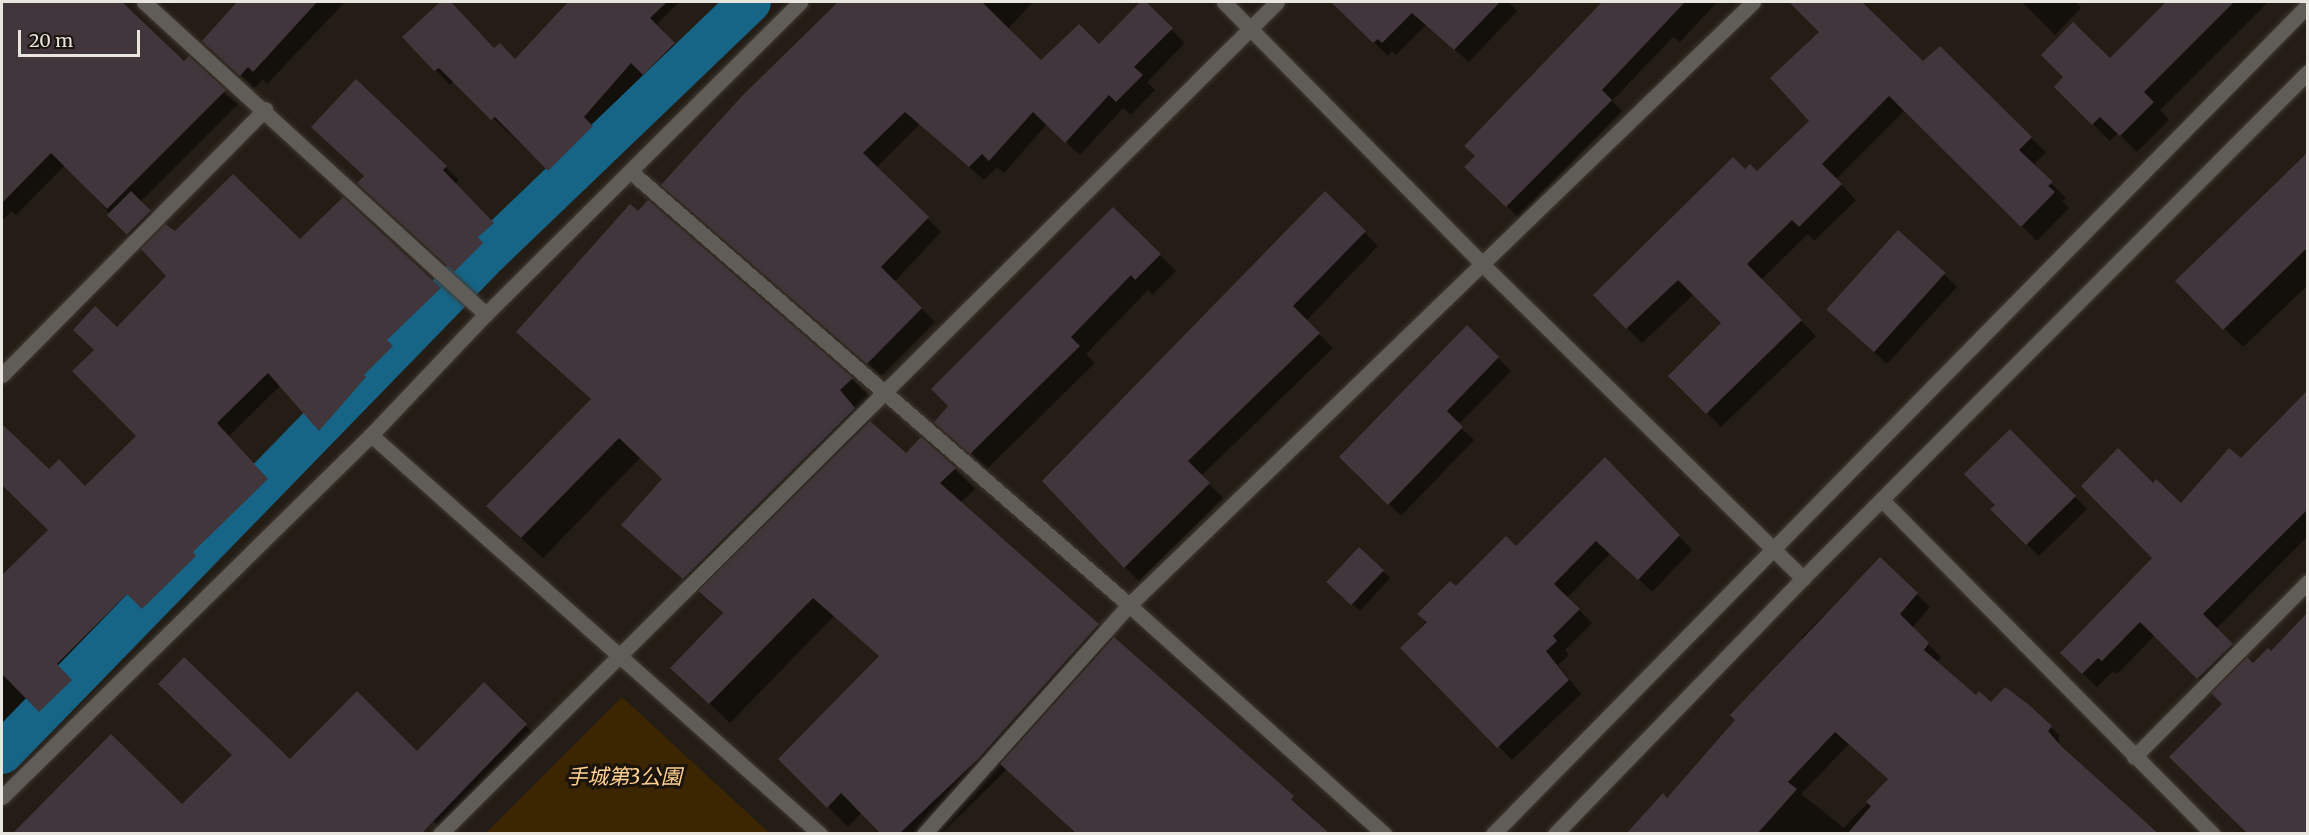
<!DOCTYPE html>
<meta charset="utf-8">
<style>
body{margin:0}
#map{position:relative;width:2309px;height:835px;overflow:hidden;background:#241d15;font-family:Merriweather,"Noto Sans JP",serif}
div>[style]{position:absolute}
.green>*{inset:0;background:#3c2602}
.shadow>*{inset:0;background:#0007}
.canal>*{height:42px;margin:-21px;padding:0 21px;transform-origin:21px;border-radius:21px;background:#166586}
.building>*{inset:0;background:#41363c;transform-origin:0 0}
.roads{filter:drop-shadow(0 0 2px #403931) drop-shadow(0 0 2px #403931)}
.minor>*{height:15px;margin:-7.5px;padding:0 7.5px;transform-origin:7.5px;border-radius:7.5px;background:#605d58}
span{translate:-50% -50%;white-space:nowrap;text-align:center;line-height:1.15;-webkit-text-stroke:6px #1a140c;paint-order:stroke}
.park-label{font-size:21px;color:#ffd091;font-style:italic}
.frame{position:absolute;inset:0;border:3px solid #e9e5df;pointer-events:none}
.scale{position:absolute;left:18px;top:30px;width:122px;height:27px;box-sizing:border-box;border:3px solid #e9e5df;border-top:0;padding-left:8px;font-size:18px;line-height:21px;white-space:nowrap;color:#e9e5df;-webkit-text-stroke:4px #1a140c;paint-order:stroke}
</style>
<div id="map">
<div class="green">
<div style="clip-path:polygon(622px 697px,769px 833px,486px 833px)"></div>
</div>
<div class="shadow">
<div style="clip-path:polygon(2px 2px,115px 2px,117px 11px,238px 104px,140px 202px,156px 218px,134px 240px,65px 165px,16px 215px,11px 211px,2px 221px,2px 151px,38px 115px,2px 80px)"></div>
<div style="clip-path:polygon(239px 2px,345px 2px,267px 84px,263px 79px,254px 88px,204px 41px)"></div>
<div style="clip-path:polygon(443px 2px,449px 2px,495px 50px,515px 61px,579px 2px,679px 2px,657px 24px,688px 59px,659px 89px,647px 77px,597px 132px,607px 141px,563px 184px,454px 81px,450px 85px,405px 37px)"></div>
<div style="clip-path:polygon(839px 2px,1033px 2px,1008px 29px,1041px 62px,1099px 46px,1142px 2px,1185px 43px,1147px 82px,1155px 90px,1131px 115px,1123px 108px,1080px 155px,1047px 124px,1004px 173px,997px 167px,984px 180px,920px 124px,876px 168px,941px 232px,894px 282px,935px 322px,881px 376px,677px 199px,743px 97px)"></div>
<div style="clip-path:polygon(1333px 2px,1513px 2px,1510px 4px,1517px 11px,1469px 62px,1426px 25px,1396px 55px,1392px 51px,1388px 56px)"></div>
<div style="clip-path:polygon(1603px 2px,1717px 2px,1680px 42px,1673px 37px,1612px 101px,1622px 111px,1518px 217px,1467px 167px)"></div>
<div style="clip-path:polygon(1791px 2px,1860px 2px,1923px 64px,2031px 138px,2046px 152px,2033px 165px,2066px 198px,2062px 201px,2069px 208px,2037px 241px,1905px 110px,1836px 179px,1856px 200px,1814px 241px,1808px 234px,1761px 280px,1816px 336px,1721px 427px,1670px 376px,1723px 324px,1694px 294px,1642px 343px,1595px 295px,1745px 171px,1757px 173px,1811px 121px,1821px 32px)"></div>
<div style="clip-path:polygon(2022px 2px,2075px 2px,2081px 8px,2055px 35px)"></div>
<div style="clip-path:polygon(2168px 2px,2268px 2px,2160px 110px,2169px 120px,2137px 152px,2118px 133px,2110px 141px,2056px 87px,2110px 61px)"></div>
<div style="clip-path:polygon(356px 81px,459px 180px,455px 184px,506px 237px,490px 252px,495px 257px,468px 284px,372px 196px)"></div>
<div style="clip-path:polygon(2308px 155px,2308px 285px,2243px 347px,2177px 281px)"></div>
<div style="clip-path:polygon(1325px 193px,1378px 246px,1306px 321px,1333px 348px,1201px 476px,1223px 498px,1139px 581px,1125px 567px)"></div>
<div style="clip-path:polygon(343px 199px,453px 302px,399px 354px,405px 360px,375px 389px,378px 391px,332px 443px,281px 385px,228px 437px,279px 493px,204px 566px,208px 569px,156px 621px,141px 606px,68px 677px,84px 693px,53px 724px,33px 704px,2px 735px,2px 577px,50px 530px,2px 483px,2px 449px,13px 437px,49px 471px,85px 488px,138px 436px,117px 329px,168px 276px,175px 233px,300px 241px)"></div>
<div style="clip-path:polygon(1113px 209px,1176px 271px,1152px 295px,1148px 290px,1086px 354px,1095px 363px,987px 469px,936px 422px)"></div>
<div style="clip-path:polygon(1944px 274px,1957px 287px,1887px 364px,1841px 322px)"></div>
<div style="clip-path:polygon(1467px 327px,1511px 371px,1458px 425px,1474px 440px,1401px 516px,1341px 457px)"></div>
<div style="clip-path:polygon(518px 332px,852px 379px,872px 399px,860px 412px,869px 423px,907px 456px,955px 469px,975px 489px,960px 503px,1314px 819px,1077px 834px,1007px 769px,941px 834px,883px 834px,862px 812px,848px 827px,780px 759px,880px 657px,834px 616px,730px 723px,692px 687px,724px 615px,624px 525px,663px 479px,641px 457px,543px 558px,509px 527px,592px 400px)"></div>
<div style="clip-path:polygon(2294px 407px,2308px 419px,2308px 536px,2216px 629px,2253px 665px,2271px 653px,2308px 615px,2308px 712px,2288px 730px,2308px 748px,2308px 834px,2263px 834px,2224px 704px,2155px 635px,2117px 674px,2113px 671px,2097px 687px,2062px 653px,2154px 558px,2153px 485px,2181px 505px,2242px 460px)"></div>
<div style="clip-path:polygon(2010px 431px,2087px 509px,2039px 556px,1992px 509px,1997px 505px)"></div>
<div style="clip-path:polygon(1605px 460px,1692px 550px,1652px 592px,1611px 553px,1567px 598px,1592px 623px,1565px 650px,1569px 655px,1558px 665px,1581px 694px,1512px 760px,1402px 648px,1456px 588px,1516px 548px)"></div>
<div style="clip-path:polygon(1360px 550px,1390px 578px,1360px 611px,1336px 590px)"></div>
<div style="clip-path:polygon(evenodd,1880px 559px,1930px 607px,1912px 628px,1941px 657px,1937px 663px,1976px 697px,2046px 722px,2059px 735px,2059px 744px,2068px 753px,2159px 834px,1629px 834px,1667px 800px,1804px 641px,1801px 638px,1880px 559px,1849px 744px,1889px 780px,1844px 828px,1801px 794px,1849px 744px)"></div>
<div style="clip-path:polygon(484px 685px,541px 741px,447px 834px,429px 817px,182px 807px,290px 761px,417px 753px)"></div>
</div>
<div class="canal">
<div style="left:2px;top:753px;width:697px;rotate:-45.81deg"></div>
<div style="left:488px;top:253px;width:363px;rotate:-43.8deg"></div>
</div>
<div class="building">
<div style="clip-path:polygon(2px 2px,122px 2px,184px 61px,189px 56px,226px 90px,107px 209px,51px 153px,2px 203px)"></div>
<div style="clip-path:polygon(237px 2px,317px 2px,253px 72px,248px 67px,240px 76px,202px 41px)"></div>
<div style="clip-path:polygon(440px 2px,451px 2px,494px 48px,500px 43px,515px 59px,568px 2px,667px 2px,650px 18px,675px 43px,643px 75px,631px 63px,584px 117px,593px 126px,548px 171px,495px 117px,491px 120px,439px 68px,434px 71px,402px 37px)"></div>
<div style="clip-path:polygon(838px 2px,982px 2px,1041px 60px,1079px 24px,1099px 44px,1140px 2px,1146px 2px,1173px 28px,1134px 67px,1143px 75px,1116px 102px,1109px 95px,1065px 143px,1033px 112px,989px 161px,982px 154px,969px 167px,905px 112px,863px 153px,929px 217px,881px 267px,922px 308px,867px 364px,661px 185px,742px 96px)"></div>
<div style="clip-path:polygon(1331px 2px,1500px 2px,1454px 50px,1412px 13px,1382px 43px,1378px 39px,1373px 43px)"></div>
<div style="clip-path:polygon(1602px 2px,1685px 2px,1602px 90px,1612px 100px,1506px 207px,1464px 167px,1475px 156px,1464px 146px)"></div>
<div style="clip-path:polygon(1789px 2px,1862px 2px,1923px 61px,1940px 46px,2032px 137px,2019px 150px,2053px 182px,2048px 186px,2055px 192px,2021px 227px,1889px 96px,1822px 164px,1842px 184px,1799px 227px,1792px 220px,1747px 264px,1802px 320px,1706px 414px,1668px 376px,1721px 323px,1678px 280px,1626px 329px,1593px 295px,1733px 157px,1745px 169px,1750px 164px,1757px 171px,1809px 121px,1770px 78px,1819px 32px)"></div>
<div style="clip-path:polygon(2166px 2px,2234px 2px,2144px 92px,2154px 102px,2120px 136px,2100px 117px,2092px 125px,2054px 87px,2063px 77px,2041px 55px,2073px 22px,2110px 58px)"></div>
<div style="clip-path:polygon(356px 79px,447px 166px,443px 170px,494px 223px,478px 237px,483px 243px,454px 272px,357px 183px,364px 176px,311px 127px)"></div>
<div style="clip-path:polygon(2307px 153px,2307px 248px,2223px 330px,2175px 281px)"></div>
<div style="clip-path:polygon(233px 174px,300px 239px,343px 197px,441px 288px,387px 340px,393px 346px,364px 375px,366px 377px,319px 431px,268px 373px,217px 423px,268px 479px,193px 552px,196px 556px,142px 609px,127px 594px,57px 664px,72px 680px,39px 712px,2px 674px,2px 575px,48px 530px,2px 485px,2px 424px,49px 469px,59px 459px,85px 486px,136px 436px,72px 371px,94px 350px,73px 330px,95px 306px,117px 327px,166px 276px,141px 249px,165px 224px,175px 231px)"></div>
<div style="left:131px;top:191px;width:28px;height:34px;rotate:45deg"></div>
<div style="clip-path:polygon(1325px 191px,1366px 231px,1293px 306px,1320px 333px,1188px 461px,1210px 483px,1124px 568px,1042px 481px)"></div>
<div style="clip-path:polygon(648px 200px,853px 378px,840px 390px,855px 408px,683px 579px,621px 525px,662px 479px,619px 438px,521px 538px,486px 506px,591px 399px,516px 332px,630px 204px,638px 211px)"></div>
<div style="clip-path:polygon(1113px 207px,1161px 254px,1135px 280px,1131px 275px,1071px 337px,1080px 346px,970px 454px,934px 422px,948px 406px,931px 389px)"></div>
<div style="left:1898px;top:230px;width:64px;height:107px;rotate:42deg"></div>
<div style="clip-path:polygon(1467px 325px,1499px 357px,1447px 411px,1463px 427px,1388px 505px,1339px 457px)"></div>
<div style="clip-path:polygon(2307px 391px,2307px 510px,2203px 614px,2233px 644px,2197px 679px,2140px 622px,2102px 661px,2098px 658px,2082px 674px,2060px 653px,2152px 558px,2081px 486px,2118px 448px,2153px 483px,2156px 479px,2181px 503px,2229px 448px,2241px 458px)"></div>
<div style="clip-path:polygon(870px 421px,906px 453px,921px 437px,956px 468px,940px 483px,1099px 624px,978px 759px,899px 834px,881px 834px,841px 793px,827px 808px,778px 759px,879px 656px,813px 598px,709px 704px,670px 668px,723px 613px,698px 591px)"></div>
<div style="clip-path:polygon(2010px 429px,2076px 496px,2026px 545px,1990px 509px,1995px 505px,1964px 474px)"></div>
<div style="clip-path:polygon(1605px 457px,1680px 535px,1638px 580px,1596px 541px,1554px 584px,1580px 609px,1553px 636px,1557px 641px,1546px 651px,1569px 680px,1497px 748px,1400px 648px,1427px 622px,1417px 614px,1450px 581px,1456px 586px,1506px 536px,1516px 546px)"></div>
<div style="left:1359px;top:547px;width:34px;height:48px;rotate:43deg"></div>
<div style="clip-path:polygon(1880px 557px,1918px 593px,1900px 614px,1929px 643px,1924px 650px,1976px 695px,1979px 691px,1991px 702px,2005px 687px,2028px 704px,2052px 726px,2048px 731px,2061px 746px,2159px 834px,1847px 834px,1871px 806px,1866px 802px,1888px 779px,1835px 732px,1788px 782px,1797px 789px,1757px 834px,1626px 834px,1663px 793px,1667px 798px,1735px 720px,1730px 715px)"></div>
<div style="clip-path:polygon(2307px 613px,2307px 834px,2248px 834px,2169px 757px,2222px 704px,2211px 693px,2247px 657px,2253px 663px,2268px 648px,2271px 651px)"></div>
<div style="clip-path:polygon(1114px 637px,1294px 796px,1291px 799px,1330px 834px,1077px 834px,1000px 764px)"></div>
<div style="clip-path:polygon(184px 657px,290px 759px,357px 691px,417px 751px,484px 682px,527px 724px,421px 834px,12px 834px,111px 734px,182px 804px,232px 755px,158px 684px)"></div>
</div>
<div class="roads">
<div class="minor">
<div style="left:144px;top:2px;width:463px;rotate:42.4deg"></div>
<div style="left:1224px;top:2px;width:369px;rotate:45.4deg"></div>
<div style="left:1483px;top:265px;width:448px;rotate:44.4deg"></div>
<div style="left:630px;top:171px;width:661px;rotate:41.01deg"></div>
<div style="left:1129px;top:605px;width:343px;rotate:41.9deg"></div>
<div style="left:2px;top:375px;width:374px;rotate:-45.3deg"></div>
<div style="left:371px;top:435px;width:601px;rotate:41.63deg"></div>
<div style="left:1882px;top:500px;width:470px;rotate:45.3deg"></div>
<div style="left:2134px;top:757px;width:247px;rotate:-45.2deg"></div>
<div style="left:2px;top:797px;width:517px;rotate:-44.45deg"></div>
<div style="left:371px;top:435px;width:167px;rotate:-46.5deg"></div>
<div style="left:486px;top:314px;width:443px;rotate:-44.8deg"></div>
<div style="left:440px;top:834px;width:1180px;rotate:-44.83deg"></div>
<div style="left:924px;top:834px;width:307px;rotate:-48.2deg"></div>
<div style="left:1129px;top:605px;width:868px;rotate:-44.02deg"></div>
<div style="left:1493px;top:834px;width:1163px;rotate:-45.49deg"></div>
<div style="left:1555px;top:834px;width:356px;rotate:-45.9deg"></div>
<div style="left:1803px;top:578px;width:715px;rotate:-45.06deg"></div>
</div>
</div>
<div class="park-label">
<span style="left:624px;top:777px">手城第3公園</span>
</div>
<div class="frame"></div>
<div class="scale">20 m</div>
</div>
